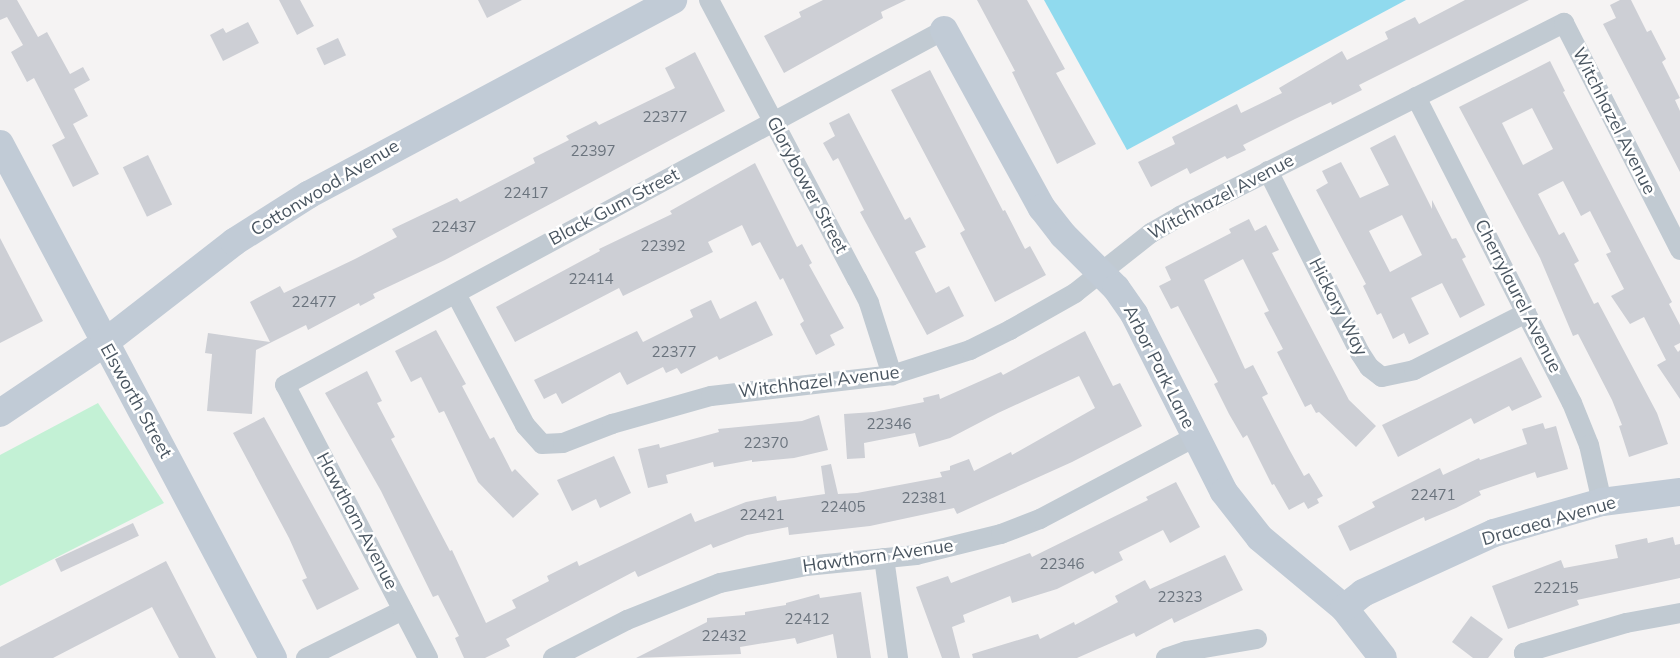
<!DOCTYPE html>
<style>
body{margin:0}
#map{position:relative;width:1680px;height:658px;overflow:hidden;background:#f5f3f3;font-family:Mulish,sans-serif}
div>[style]{position:absolute}
.green>*{inset:0;background:#c3f1d5}
.water>*{inset:0;background:#90daee}
.building>*{inset:0;background:#cdcfd5;transform-origin:0 0}
.street>*{height:20px;margin:-10px;padding:0 10px;transform-origin:10px;border-radius:10px;background:#c1cad2}
.secondary>*{height:28px;margin:-14px;padding:0 14px;transform-origin:14px;border-radius:14px;background:#c1cbd6}
span{translate:-50% -50%;white-space:nowrap;text-align:center;line-height:1.15;-webkit-text-stroke:5px #fff;paint-order:stroke}
.number-label{font-size:15px;color:#6b747e}
.number-label span{-webkit-text-stroke-width:0}
.street-label{font-size:18px;color:#4a5661}
</style>
<div id="map">
<div class="green">
<div style="clip-path:polygon(98px 403px,164px 503px,0 586px,0 455px)"></div>
</div>
<div class="water">
<div style="clip-path:polygon(1044px 0,1406px 0,1127px 150px)"></div>
</div>
<div class="building">
<div style="clip-path:polygon(0 0,17px 0,38px 37px,47px 32px,70px 74px,83px 67px,90px 80px,74px 89px,88px 116px,73px 124px,99px 174px,73px 187px,52px 145px,65px 138px,34px 78px,27px 82px,11px 52px,23px 45px,7px 17px,0 20px)"></div>
<div style="clip-path:polygon(279px 0,300px 0,314px 26px,297px 35px)"></div>
<div style="clip-path:polygon(478px 0,522px 0,487px 18px)"></div>
<div style="clip-path:polygon(823px 0,906px 0,881px 12px,883px 18px,784px 73px,764px 36px,801px 17px,799px 12px)"></div>
<div style="clip-path:polygon(977px 0,1027px 0,1065px 69px,1056px 73px,1096px 144px,1057px 164px,1012px 72px,1015px 71px)"></div>
<div style="clip-path:polygon(1465px 0,1529px 0,1359px 85px,1362px 90px,1332px 105px,1331px 102px,1295px 119px,1243px 145px,1246px 150px,1227px 159px,1225px 156px,1190px 174px,1187px 168px,1151px 187px,1138px 162px,1175px 144px,1172px 137px,1237px 104px,1241px 113px,1282px 93px,1279px 88px,1342px 51px,1347px 60px,1388px 39px,1385px 32px,1415px 17px,1419px 24px)"></div>
<div style="clip-path:polygon(1620px 0,1631px 0,1647px 32px,1651px 30px,1666px 59px,1662px 62px,1680px 98px,1675px 100px,1680px 111px,1680px 172px,1603px 24px,1616px 18px,1610px 5px)"></div>
<div style="clip-path:polygon(248px 22px,259px 43px,223px 61px,210px 35px,223px 28px,226px 33px)"></div>
<div style="left:338px;top:38px;width:19px;height:24px;rotate:65deg"></div>
<div style="clip-path:polygon(695px 52px,725px 111px,445px 260px,373px 294px,375px 298px,360px 306px,359px 303px,308px 330px,306px 325px,256px 350px,252px 414px,207px 411px,212px 354px,205px 353px,208px 333px,270px 342px,250px 302px,280px 286px,284px 293px,355px 259px,397px 237px,392px 229px,457px 198px,460px 202px,535px 163px,533px 158px,569px 140px,566px 136px,596px 121px,599px 125px,675px 88px,665px 68px)"></div>
<div style="clip-path:polygon(evenodd,1550px 61px,1565px 91px,1563px 92px,1672px 302px,1669px 304px,1680px 325px,1680px 343px,1674px 346px,1678px 352px,1680px 350px,1680px 399px,1657px 365px,1666px 360px,1644px 317px,1630px 324px,1611px 296px,1624px 289px,1606px 254px,1611px 252px,1590px 211px,1581px 216px,1563px 181px,1538px 194px,1559px 235px,1564px 232px,1579px 261px,1574px 264px,1594px 304px,1598px 302px,1657px 413px,1668px 444px,1629px 457px,1619px 426px,1622px 425px,1612px 400px,1578px 334px,1573px 336px,1540px 258px,1459px 107px,1550px 61px,1532px 108px,1553px 149px,1523px 165px,1502px 123px,1532px 108px)"></div>
<div style="clip-path:polygon(930px 70px,1003px 211px,1005px 210px,1025px 249px,1030px 246px,1046px 275px,995px 302px,960px 233px,965px 230px,891px 90px)"></div>
<div style="clip-path:polygon(849px 113px,905px 220px,910px 217px,926px 247px,915px 252px,936px 293px,949px 286px,964px 316px,927px 335px,860px 212px,864px 210px,838px 158px,833px 161px,823px 143px,835px 136px,829px 123px)"></div>
<div style="clip-path:polygon(evenodd,1395px 135px,1432px 209px,1432px 200px,1452px 239px,1456px 238px,1466px 257px,1462px 259px,1485px 305px,1460px 318px,1442px 283px,1411px 298px,1429px 334px,1409px 344px,1404px 333px,1393px 339px,1381px 313px,1377px 315px,1363px 286px,1366px 284px,1316px 190px,1328px 183px,1322px 171px,1341px 162px,1360px 198px,1389px 185px,1370px 148px,1395px 135px,1402px 215px,1422px 255px,1390px 272px,1369px 231px,1402px 215px)"></div>
<div style="left:148px;top:155px;width:55px;height:28px;rotate:64deg"></div>
<div style="clip-path:polygon(755px 163px,797px 247px,802px 244px,812px 263px,809px 265px,844px 328px,830px 335px,835px 345px,816px 355px,800px 324px,804px 321px,783px 278px,780px 280px,760px 242px,752px 246px,742px 225px,708px 242px,713px 252px,623px 296px,619px 288px,515px 342px,496px 307px,600px 251px,599px 249px,672px 214px,670px 211px)"></div>
<div style="clip-path:polygon(1249px 219px,1255px 231px,1266px 225px,1279px 250px,1272px 253px,1349px 400px,1376px 426px,1356px 447px,1319px 412px,1316px 413px,1311px 404px,1305px 407px,1277px 352px,1283px 349px,1264px 313px,1269px 311px,1243px 259px,1204px 280px,1245px 369px,1253px 365px,1268px 394px,1262px 397px,1289px 449px,1304px 476px,1309px 473px,1323px 496px,1317px 499px,1319px 503px,1308px 509px,1304px 502px,1289px 510px,1274px 484px,1272px 485px,1247px 435px,1243px 438px,1229px 414px,1214px 384px,1218px 382px,1178px 306px,1171px 309px,1159px 286px,1171px 280px,1165px 267px,1231px 233px,1229px 229px)"></div>
<div style="clip-path:polygon(0 238px,43px 321px,0 343px)"></div>
<div style="clip-path:polygon(711px 300px,720px 319px,756px 301px,773px 335px,719px 360px,717px 356px,681px 374px,677px 368px,666px 373px,663px 367px,627px 385px,620px 372px,562px 404px,556px 393px,544px 399px,534px 380px,637px 331px,643px 342px,693px 317px,690px 310px)"></div>
<div style="clip-path:polygon(436px 330px,466px 384px,462px 386px,490px 439px,494px 437px,512px 472px,515px 469px,539px 494px,513px 518px,478px 482px,444px 411px,439px 413px,421px 377px,411px 382px,395px 351px)"></div>
<div style="clip-path:polygon(1085px 331px,1113px 386px,1120px 383px,1142px 426px,1072px 462px,957px 514px,954px 508px,870px 526px,789px 535px,788px 527px,747px 535px,713px 548px,711px 544px,638px 577px,635px 571px,506px 639px,510px 646px,485px 658px,464px 658px,455px 638px,459px 636px,438px 595px,433px 597px,381px 491px,325px 393px,367px 371px,382px 401px,377px 403px,395px 437px,391px 439px,450px 551px,452px 550px,486px 623px,516px 608px,512px 600px,549px 581px,547px 576px,577px 561px,579px 566px,691px 513px,695px 522px,746px 502px,776px 496px,777px 501px,825px 494px,821px 466px,831px 464px,838px 494px,857px 493px,942px 477px,940px 472px,950px 470px,950px 466px,969px 459px,974px 471px,1011px 452px,1012px 455px,1095px 408px,1079px 376px,998px 413px,950px 438px,919px 447px,915px 433px,864px 443px,865px 458px,847px 459px,844px 414px,874px 412px,924px 402px,923px 398px,939px 394px,940px 399px,1001px 372px,1003px 375px)"></div>
<div style="clip-path:polygon(1521px 357px,1542px 397px,1512px 411px,1509px 406px,1474px 424px,1471px 418px,1398px 457px,1382px 425px)"></div>
<div style="clip-path:polygon(819px 415px,828px 450px,794px 458px,752px 462px,752px 460px,714px 467px,713px 462px,666px 475px,668px 483px,648px 488px,638px 449px,659px 444px,660px 448px,719px 432px,718px 429px,802px 421px)"></div>
<div style="clip-path:polygon(264px 417px,359px 589px,317px 610px,302px 580px,307px 578px,289px 538px,233px 433px)"></div>
<div style="clip-path:polygon(1543px 423px,1545px 429px,1556px 426px,1568px 469px,1537px 478px,1535px 472px,1479px 491px,1481px 495px,1456px 508px,1425px 521px,1424px 517px,1350px 551px,1338px 526px,1375px 507px,1372px 502px,1440px 468px,1443px 475px,1479px 458px,1480px 460px,1527px 444px,1522px 429px)"></div>
<div style="clip-path:polygon(614px 456px,631px 493px,600px 508px,596px 499px,572px 511px,557px 480px)"></div>
<div style="clip-path:polygon(1176px 482px,1200px 527px,1170px 543px,1163px 530px,1119px 552px,1123px 560px,1095px 574px,1093px 571px,1057px 589px,1012px 603px,1010px 596px,963px 615px,965px 622px,952px 627px,960px 658px,942px 658px,916px 587px,948px 576px,951px 583px,1030px 553px,1032px 557px,1148px 500px,1146px 497px)"></div>
<div style="left:133px;top:523px;width:14px;height:86px;rotate:65deg"></div>
<div style="clip-path:polygon(1673px 537px,1675px 545px,1680px 544px,1680px 578px,1577px 600px,1579px 605px,1508px 629px,1492px 586px,1561px 560px,1564px 568px,1618px 558px,1615px 545px,1647px 538px,1648px 543px)"></div>
<div style="clip-path:polygon(1225px 555px,1243px 590px,1174px 623px,1172px 618px,1136px 637px,1134px 633px,1077px 658px,973px 658px,972px 654px,1038px 634px,1040px 639px,1074px 622px,1075px 625px,1118px 602px,1115px 596px,1145px 580px,1150px 589px)"></div>
<div style="clip-path:polygon(166px 561px,216px 658px,179px 658px,152px 607px,53px 658px,0 658px,0 647px)"></div>
<div style="clip-path:polygon(861px 592px,871px 658px,837px 658px,833px 634px,797px 644px,795px 638px,740px 647px,741px 654px,636px 658px,707px 622px,707px 618px,745px 615px,745px 612px,786px 605px,786px 603px,819px 594px,820px 598px)"></div>
<div style="clip-path:polygon(1471px 616px,1503px 639px,1488px 658px,1473px 658px,1452px 642px)"></div>
</div>
<div class="street">
<div style="left:709px;top:0;width:316px;rotate:62.1deg"></div>
<div style="left:857px;top:279px;width:27px;rotate:63deg"></div>
<div style="left:869px;top:303px;width:76px;rotate:72.3deg"></div>
<div style="left:1416px;top:97px;width:343px;rotate:63deg"></div>
<div style="left:1572px;top:403px;width:45px;rotate:68deg"></div>
<div style="left:1589px;top:445px;width:58px;rotate:77.2deg"></div>
<div style="left:1268px;top:171px;width:204px;rotate:63.2deg"></div>
<div style="left:1360px;top:353px;width:17px;rotate:57deg"></div>
<div style="left:1369px;top:367px;width:16px;rotate:38deg"></div>
<div style="left:1382px;top:377px;width:33px;rotate:-12deg"></div>
<div style="left:1414px;top:370px;width:126px;rotate:-27deg"></div>
<div style="left:456px;top:294px;width:148px;rotate:62.2deg"></div>
<div style="left:525px;top:425px;width:25px;rotate:48deg"></div>
<div style="left:542px;top:444px;width:21px;rotate:-3deg"></div>
<div style="left:563px;top:443px;width:53px;rotate:-21.2deg"></div>
<div style="left:612px;top:424px;width:103px;rotate:-15.8deg"></div>
<div style="left:711px;top:396px;width:182px;rotate:-6.6deg"></div>
<div style="left:892px;top:375px;width:82px;rotate:-17.8deg"></div>
<div style="left:970px;top:350px;width:45px;rotate:-26.6deg"></div>
<div style="left:1010px;top:330px;width:75px;rotate:-29.6deg"></div>
<div style="left:1075px;top:293px;width:97px;rotate:-38.3deg"></div>
<div style="left:1151px;top:233px;width:34px;rotate:-30deg"></div>
<div style="left:1180px;top:216px;width:430px;rotate:-26.7deg"></div>
<div style="left:1564px;top:23px;width:255px;rotate:62.9deg"></div>
<div style="left:884px;top:558px;width:101px;rotate:82deg"></div>
<div style="left:306px;top:658px;width:108px;rotate:-26.3deg"></div>
<div style="left:428px;top:658px;width:308px;rotate:-117.6deg"></div>
<div style="left:285px;top:385px;width:749px;rotate:-28.31deg"></div>
<div style="left:553px;top:658px;width:83px;rotate:-27.2deg"></div>
<div style="left:627px;top:620px;width:100px;rotate:-21.7deg"></div>
<div style="left:720px;top:583px;width:88px;rotate:-11.2deg"></div>
<div style="left:806px;top:566px;width:111px;rotate:-5.7deg"></div>
<div style="left:916px;top:555px;width:88px;rotate:-13.9deg"></div>
<div style="left:1001px;top:534px;width:42px;rotate:-21deg"></div>
<div style="left:1040px;top:519px;width:175px;rotate:-27.9deg"></div>
<div style="left:1166px;top:658px;width:21px;rotate:-19deg"></div>
<div style="left:1186px;top:651px;width:72px;rotate:-9.6deg"></div>
<div style="left:1527px;top:658px;width:6px;rotate:-121deg"></div>
<div style="left:1524px;top:653px;width:106px;rotate:-16.4deg"></div>
<div style="left:1626px;top:623px;width:55px;rotate:-10.5deg"></div>
</div>
<div class="secondary">
<div style="left:944px;top:30px;width:203px;rotate:61.2deg"></div>
<div style="left:1042px;top:208px;width:34px;rotate:52deg"></div>
<div style="left:1063px;top:235px;width:75px;rotate:45deg"></div>
<div style="left:1116px;top:288px;width:32px;rotate:55deg"></div>
<div style="left:1134px;top:314px;width:199px;rotate:63.2deg"></div>
<div style="left:1224px;top:492px;width:58px;rotate:52deg"></div>
<div style="left:1260px;top:538px;width:109px;rotate:39.8deg"></div>
<div style="left:1344px;top:608px;width:63px;rotate:52deg"></div>
<div style="left:0;top:144px;width:582px;rotate:62.03deg"></div>
<div style="left:0;top:413px;width:125px;rotate:-33.9deg"></div>
<div style="left:104px;top:343px;width:165px;rotate:-37.8deg"></div>
<div style="left:234px;top:242px;width:88px;rotate:-32.4deg"></div>
<div style="left:308px;top:195px;width:414px;rotate:-28.1deg"></div>
<div style="left:1344px;top:608px;width:24px;rotate:-38deg"></div>
<div style="left:1363px;top:593px;width:144px;rotate:-24.6deg"></div>
<div style="left:1494px;top:533px;width:112px;rotate:-16deg"></div>
<div style="left:1602px;top:502px;width:79px;rotate:-7.3deg"></div>
</div>
<div class="number-label">
<span style="left:665px;top:117px">22377</span>
<span style="left:593px;top:151px">22397</span>
<span style="left:526px;top:193px">22417</span>
<span style="left:454px;top:227px">22437</span>
<span style="left:663px;top:246px">22392</span>
<span style="left:591px;top:279px">22414</span>
<span style="left:314px;top:302px">22477</span>
<span style="left:674px;top:352px">22377</span>
<span style="left:889px;top:424px">22346</span>
<span style="left:766px;top:443px">22370</span>
<span style="left:1433px;top:495px">22471</span>
<span style="left:924px;top:498px">22381</span>
<span style="left:843px;top:507px">22405</span>
<span style="left:762px;top:515px">22421</span>
<span style="left:1062px;top:564px">22346</span>
<span style="left:1556px;top:588px">22215</span>
<span style="left:1180px;top:597px">22323</span>
<span style="left:807px;top:619px">22412</span>
<span style="left:724px;top:636px">22432</span>
</div>
<div class="street-label">
<span style="left:1614px;top:121px;rotate:63deg">Witchhazel Avenue</span>
<span style="left:807px;top:185px;rotate:62deg">Glorybower Street</span>
<span style="left:325px;top:188px;rotate:-31deg">Cottonwood Avenue</span>
<span style="left:1221px;top:197px;rotate:-28deg">Witchhazel Avenue</span>
<span style="left:614px;top:207px;rotate:-28deg">Black Gum Street</span>
<span style="left:1518px;top:296px;rotate:63deg">Cherrylaurel Avenue</span>
<span style="left:1338px;top:307px;rotate:63deg">Hickory Way</span>
<span style="left:1159px;top:367px;rotate:63deg">Arbor Park Lane</span>
<span style="left:819px;top:382px;rotate:-7deg">Witchhazel Avenue</span>
<span style="left:136px;top:401px;rotate:61deg">Elsworth Street</span>
<span style="left:357px;top:521px;rotate:62deg">Hawthorn Avenue</span>
<span style="left:1549px;top:521px;rotate:-16deg">Dracaea Avenue</span>
<span style="left:878px;top:556px;rotate:-8deg">Hawthorn Avenue</span>
</div>
</div>
